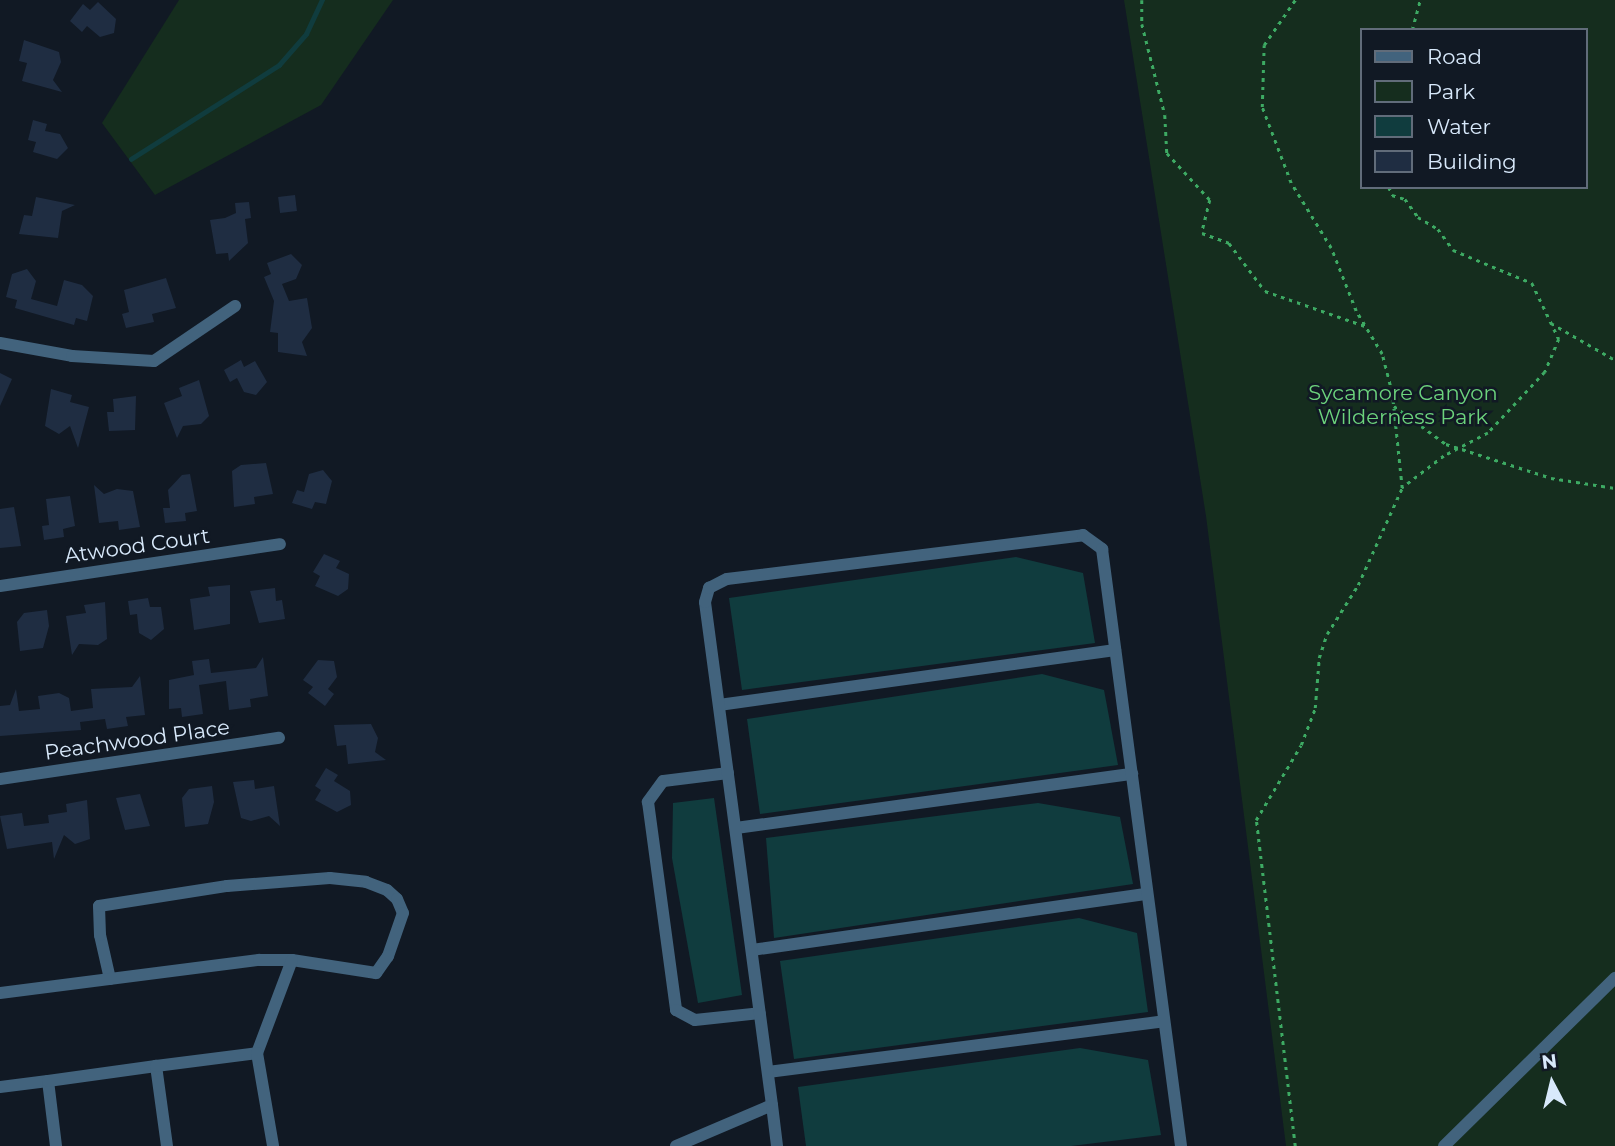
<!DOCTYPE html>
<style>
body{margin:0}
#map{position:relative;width:1615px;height:1146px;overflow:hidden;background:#111924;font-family:Montserrat,sans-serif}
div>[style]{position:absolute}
.green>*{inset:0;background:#152d1e}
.water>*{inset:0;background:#103c3e}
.stream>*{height:4.5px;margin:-2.25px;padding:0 2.25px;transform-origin:2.25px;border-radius:2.25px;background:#103c3e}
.building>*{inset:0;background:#1f2d42;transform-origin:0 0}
.path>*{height:2.5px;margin-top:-1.25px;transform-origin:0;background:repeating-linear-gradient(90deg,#3daa63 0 3.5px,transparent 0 8.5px)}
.minor>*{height:12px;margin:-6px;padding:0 6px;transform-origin:6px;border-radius:6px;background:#42637d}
span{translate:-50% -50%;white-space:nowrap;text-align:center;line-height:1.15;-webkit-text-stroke:5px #111924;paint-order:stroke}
.park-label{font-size:21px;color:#6cd37c}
.street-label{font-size:21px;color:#d8e9fb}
.legend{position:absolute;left:1360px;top:28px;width:228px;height:161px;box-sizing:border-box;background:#111924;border:2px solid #616c7a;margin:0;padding:9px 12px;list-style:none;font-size:21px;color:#d8e9fb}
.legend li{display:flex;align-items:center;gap:14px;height:35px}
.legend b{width:35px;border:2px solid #616c7a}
.north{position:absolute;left:1517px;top:1048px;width:70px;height:70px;-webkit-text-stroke:5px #111924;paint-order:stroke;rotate:353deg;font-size:19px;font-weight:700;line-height:28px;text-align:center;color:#d8e9fb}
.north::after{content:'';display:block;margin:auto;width:24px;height:32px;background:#d8e9fb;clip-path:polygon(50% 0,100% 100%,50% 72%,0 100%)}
</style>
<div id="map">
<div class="green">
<div style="clip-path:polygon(179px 0,393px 0,321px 105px,155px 195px,102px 123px)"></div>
<div style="clip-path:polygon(evenodd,1124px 0,1615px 0,1615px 1146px,1286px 1146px,1206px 516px,1124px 0,1361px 30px,1585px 30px,1585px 187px,1361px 187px,1361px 30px)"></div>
</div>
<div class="water">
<div style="clip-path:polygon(1016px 557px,1083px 573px,1095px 643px,742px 690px,729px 598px)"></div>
<div style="clip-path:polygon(1042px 674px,1104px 690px,1118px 765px,760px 814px,747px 719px)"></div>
<div style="clip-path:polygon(714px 798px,742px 995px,698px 1003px,672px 858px,673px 803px)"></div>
<div style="clip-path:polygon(1038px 803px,1120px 817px,1133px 884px,774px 938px,766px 838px)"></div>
<div style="clip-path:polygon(1079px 918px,1137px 933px,1148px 1012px,794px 1059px,780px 961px)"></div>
<div style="clip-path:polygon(1080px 1048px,1148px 1060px,1161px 1135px,1071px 1146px,806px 1146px,798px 1087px)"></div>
</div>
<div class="stream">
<div style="left:131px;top:159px;width:175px;rotate:-32.4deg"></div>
<div style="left:279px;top:65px;width:41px;rotate:-48.9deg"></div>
<div style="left:306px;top:34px;width:38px;rotate:-65deg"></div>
</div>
<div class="building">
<div style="clip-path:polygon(98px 2px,116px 19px,114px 33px,100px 37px,87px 26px,82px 32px,70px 21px,83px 4px,90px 10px)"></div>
<div style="clip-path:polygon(24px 40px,59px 52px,61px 62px,53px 80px,62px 92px,22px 81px,27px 63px,19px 61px)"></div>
<div style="clip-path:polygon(33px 120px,47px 124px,45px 131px,60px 134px,68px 148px,57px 159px,33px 152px,36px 142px,28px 140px)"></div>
<div style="left:295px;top:195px;width:16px;height:17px;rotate:83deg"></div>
<div style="clip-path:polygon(36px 197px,75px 205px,62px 211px,58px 238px,19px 234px,24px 215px,32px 216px)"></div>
<div style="clip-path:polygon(249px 202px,251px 218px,245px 219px,248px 243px,229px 261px,228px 253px,216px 254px,210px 220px,225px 218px,236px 213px,235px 203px)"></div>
<div style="clip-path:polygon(291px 254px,302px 265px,296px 279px,282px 284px,289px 301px,307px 298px,312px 328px,302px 342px,307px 356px,278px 352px,278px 333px,270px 332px,274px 301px,264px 277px,271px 274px,267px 263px)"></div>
<div style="clip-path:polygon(27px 269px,36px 281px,31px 299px,57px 306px,64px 280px,82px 285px,93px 296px,87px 321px,76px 318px,74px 325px,15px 308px,17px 300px,6px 297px,12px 274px)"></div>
<div style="clip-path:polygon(166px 278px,176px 308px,152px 314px,154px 322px,126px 328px,122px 314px,129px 312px,124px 290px)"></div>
<div style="clip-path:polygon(241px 360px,244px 367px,255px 361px,267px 382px,256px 395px,244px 392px,237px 378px,230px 382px,224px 370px)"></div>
<div style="clip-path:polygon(0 373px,12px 379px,0 406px)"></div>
<div style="clip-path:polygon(199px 380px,209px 416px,201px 424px,183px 426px,177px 438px,164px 403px,182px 396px,179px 388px)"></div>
<div style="clip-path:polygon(51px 389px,72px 395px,70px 402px,89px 407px,78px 448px,70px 426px,59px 434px,45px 426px)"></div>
<div style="clip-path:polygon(136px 396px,135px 430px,109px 431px,107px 412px,114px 412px,113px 399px)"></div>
<div style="clip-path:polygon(266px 463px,273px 494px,254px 497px,255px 504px,234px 507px,232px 471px,241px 465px)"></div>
<div style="clip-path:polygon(323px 470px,332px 481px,326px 504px,315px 502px,312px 509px,292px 503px,297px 490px,304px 492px,309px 474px)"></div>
<div style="clip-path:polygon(190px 474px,197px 511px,185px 513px,186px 521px,165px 523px,163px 508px,170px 508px,168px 490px,182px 475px)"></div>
<div style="clip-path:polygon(94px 485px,104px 494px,117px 489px,133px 491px,140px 527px,119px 530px,118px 521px,99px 523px)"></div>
<div style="clip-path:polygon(70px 496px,75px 526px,63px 529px,64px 537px,44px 540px,42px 526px,49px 525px,46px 499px)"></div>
<div style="clip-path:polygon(14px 507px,21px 546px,0 548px,0 509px)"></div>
<div style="clip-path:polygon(324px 554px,340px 561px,336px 568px,349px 574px,348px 589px,338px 596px,315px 586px,320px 576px,313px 572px)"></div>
<div style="clip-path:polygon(230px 585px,230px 624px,194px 630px,190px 599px,210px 596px,208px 587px)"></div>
<div style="clip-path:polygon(275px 588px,276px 601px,282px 600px,285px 619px,259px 623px,250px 591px)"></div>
<div style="clip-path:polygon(148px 598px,150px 607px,161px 607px,163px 621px,164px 629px,151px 640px,139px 633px,137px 614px,130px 615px,128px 601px)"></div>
<div style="clip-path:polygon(105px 602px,107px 639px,98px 645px,79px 644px,72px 655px,66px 616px,86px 613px,84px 605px)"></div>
<div style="clip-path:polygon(47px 610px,49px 626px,43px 648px,20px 651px,17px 622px,24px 613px)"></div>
<div style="clip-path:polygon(263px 657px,268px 696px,250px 699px,251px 707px,229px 710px,226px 681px,199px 685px,203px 714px,182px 717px,181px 708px,169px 709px,169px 680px,194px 675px,192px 661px,209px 659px,211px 673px,256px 668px)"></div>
<div style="clip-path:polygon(318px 660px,334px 661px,337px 677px,328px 689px,334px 694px,325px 706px,308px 693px,313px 687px,303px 680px)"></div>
<div style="clip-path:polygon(140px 676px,145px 715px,126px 717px,128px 726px,107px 729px,105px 719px,80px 722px,81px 730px,0 736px,0 706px,10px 705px,16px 689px,19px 711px,40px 709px,38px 696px,59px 693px,69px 698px,71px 711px,93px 708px,91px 689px,132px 687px)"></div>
<div style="clip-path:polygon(371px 724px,378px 738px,375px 752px,386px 760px,348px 764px,346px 745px,337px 746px,334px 725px)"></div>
<div style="clip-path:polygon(326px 768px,338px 775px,334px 781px,350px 791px,351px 805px,337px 812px,315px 800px,321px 790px,315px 786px)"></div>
<div style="clip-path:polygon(254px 780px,255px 789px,274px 786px,280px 826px,269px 816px,251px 821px,241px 818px,233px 782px)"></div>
<div style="clip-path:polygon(212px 786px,214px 802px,208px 824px,185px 827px,182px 798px,189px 789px)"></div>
<div style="clip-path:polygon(140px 794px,150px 826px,125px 830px,116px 798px)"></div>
<div style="clip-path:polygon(87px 800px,90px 839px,75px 844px,64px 835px,54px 859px,52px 842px,7px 849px,0 816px,22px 813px,24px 826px,49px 823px,48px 815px,67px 812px,66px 804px)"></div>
</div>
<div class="path">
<div style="left:1142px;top:0;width:24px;rotate:90deg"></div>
<div style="left:1142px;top:24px;width:94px;rotate:75.8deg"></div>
<div style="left:1165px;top:115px;width:38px;rotate:87deg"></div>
<div style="left:1167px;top:153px;width:64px;rotate:47.5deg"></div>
<div style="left:1210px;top:200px;width:34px;rotate:104deg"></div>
<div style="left:1202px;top:233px;width:29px;rotate:20deg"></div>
<div style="left:1229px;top:243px;width:60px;rotate:53.1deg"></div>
<div style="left:1265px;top:291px;width:106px;rotate:19.3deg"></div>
<div style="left:1412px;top:30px;width:31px;rotate:-75deg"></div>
<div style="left:1389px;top:187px;width:9px;rotate:69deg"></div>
<div style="left:1392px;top:195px;width:14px;rotate:17deg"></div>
<div style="left:1405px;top:199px;width:22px;rotate:54deg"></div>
<div style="left:1418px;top:217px;width:23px;rotate:31deg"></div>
<div style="left:1438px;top:229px;width:26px;rotate:54deg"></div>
<div style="left:1453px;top:250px;width:86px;rotate:22.7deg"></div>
<div style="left:1532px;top:283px;width:62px;rotate:64.3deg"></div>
<div style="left:1559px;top:339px;width:36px;rotate:113deg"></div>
<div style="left:1545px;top:372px;width:83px;rotate:133.1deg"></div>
<div style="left:1488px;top:433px;width:50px;rotate:152.4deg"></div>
<div style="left:1444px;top:456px;width:53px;rotate:142.7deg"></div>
<div style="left:1551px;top:323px;width:74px;rotate:30deg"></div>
<div style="left:1394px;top:406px;width:64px;rotate:36.2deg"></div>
<div style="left:1446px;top:444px;width:110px;rotate:17.9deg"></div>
<div style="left:1551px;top:478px;width:65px;rotate:8.9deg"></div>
<div style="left:1295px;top:1146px;width:328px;rotate:-96.8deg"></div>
<div style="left:1256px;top:820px;width:87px;rotate:-59deg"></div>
<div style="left:1301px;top:745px;width:40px;rotate:-69deg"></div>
<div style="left:1315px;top:708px;width:50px;rotate:-85.4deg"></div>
<div style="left:1319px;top:658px;width:25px;rotate:-72deg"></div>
<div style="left:1327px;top:634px;width:58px;rotate:-57.7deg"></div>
<div style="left:1358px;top:585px;width:107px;rotate:-65.6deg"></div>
<div style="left:1402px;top:488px;width:96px;rotate:-96deg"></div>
<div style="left:1392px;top:393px;width:40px;rotate:-104.4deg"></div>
<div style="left:1382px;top:354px;width:50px;rotate:-121.2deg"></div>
<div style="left:1356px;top:311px;width:68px;rotate:-111.6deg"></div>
<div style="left:1331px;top:248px;width:76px;rotate:-121.6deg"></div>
<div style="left:1291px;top:183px;width:81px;rotate:-110.9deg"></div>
<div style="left:1262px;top:107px;width:62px;rotate:-88.2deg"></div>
<div style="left:1264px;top:45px;width:55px;rotate:-55.4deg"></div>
</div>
<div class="minor">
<div style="left:0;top:343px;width:73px;rotate:10.2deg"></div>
<div style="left:72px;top:356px;width:82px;rotate:3.5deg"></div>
<div style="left:154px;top:361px;width:98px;rotate:-34.2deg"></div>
<div style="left:0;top:586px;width:283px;rotate:-8.5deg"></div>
<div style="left:719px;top:705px;width:400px;rotate:-7.9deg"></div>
<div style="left:728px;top:773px;width:65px;rotate:173deg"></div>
<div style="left:663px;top:781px;width:26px;rotate:126deg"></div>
<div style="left:648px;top:802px;width:210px;rotate:82.3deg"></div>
<div style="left:676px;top:1010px;width:21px;rotate:28deg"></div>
<div style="left:695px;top:1020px;width:65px;rotate:-6.1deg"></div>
<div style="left:0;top:779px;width:282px;rotate:-8.4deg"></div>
<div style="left:736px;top:828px;width:400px;rotate:-7.8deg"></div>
<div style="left:752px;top:950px;width:399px;rotate:-8.1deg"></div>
<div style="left:110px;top:979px;width:45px;rotate:-102.8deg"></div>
<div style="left:100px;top:935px;width:29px;rotate:-92deg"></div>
<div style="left:99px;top:906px;width:130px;rotate:-8.9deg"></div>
<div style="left:227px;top:886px;width:103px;rotate:-4.4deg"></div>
<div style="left:330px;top:878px;width:36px;rotate:6deg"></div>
<div style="left:366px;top:882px;width:22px;rotate:21deg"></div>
<div style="left:387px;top:890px;width:13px;rotate:42deg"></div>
<div style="left:397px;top:899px;width:15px;rotate:67deg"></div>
<div style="left:403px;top:913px;width:46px;rotate:109.2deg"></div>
<div style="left:388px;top:956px;width:21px;rotate:125deg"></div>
<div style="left:376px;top:973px;width:85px;rotate:-171.2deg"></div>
<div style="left:0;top:993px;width:261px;rotate:-7.3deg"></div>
<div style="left:259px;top:960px;width:33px"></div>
<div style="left:292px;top:960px;width:99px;rotate:110.6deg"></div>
<div style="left:768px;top:1072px;width:399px;rotate:-7.3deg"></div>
<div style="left:0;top:1087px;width:48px;rotate:-7.1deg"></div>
<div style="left:772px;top:1105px;width:507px;rotate:-97.59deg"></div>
<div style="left:705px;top:602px;width:15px;rotate:-74deg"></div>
<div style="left:709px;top:588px;width:20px;rotate:-27deg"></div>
<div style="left:727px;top:579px;width:359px;rotate:-7deg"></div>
<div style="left:1083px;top:535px;width:24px;rotate:36deg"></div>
<div style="left:1102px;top:549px;width:602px;rotate:82.46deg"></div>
<div style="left:56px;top:1146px;width:65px;rotate:-97deg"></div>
<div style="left:48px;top:1081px;width:109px;rotate:-7.9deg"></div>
<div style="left:167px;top:1146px;width:81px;rotate:-97.8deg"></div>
<div style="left:156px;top:1066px;width:102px;rotate:-7.3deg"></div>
<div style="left:257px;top:1053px;width:94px;rotate:80.2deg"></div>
<div style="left:676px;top:1146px;width:104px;rotate:-23.1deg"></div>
<div style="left:772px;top:1105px;width:41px;rotate:83deg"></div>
<div style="left:1444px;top:1146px;width:240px;rotate:-44.5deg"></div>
</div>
<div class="park-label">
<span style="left:1403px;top:405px">Sycamore Canyon<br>Wilderness Park</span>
</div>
<div class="street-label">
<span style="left:137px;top:546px;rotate:-8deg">Atwood Court</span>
<span style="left:137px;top:740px;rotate:-8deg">Peachwood Place</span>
</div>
<ul class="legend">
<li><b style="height:9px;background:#42637d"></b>Road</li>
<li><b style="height:19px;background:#152d1e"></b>Park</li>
<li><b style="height:19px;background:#103c3e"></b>Water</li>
<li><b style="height:19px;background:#1f2d42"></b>Building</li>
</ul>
<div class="north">N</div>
</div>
